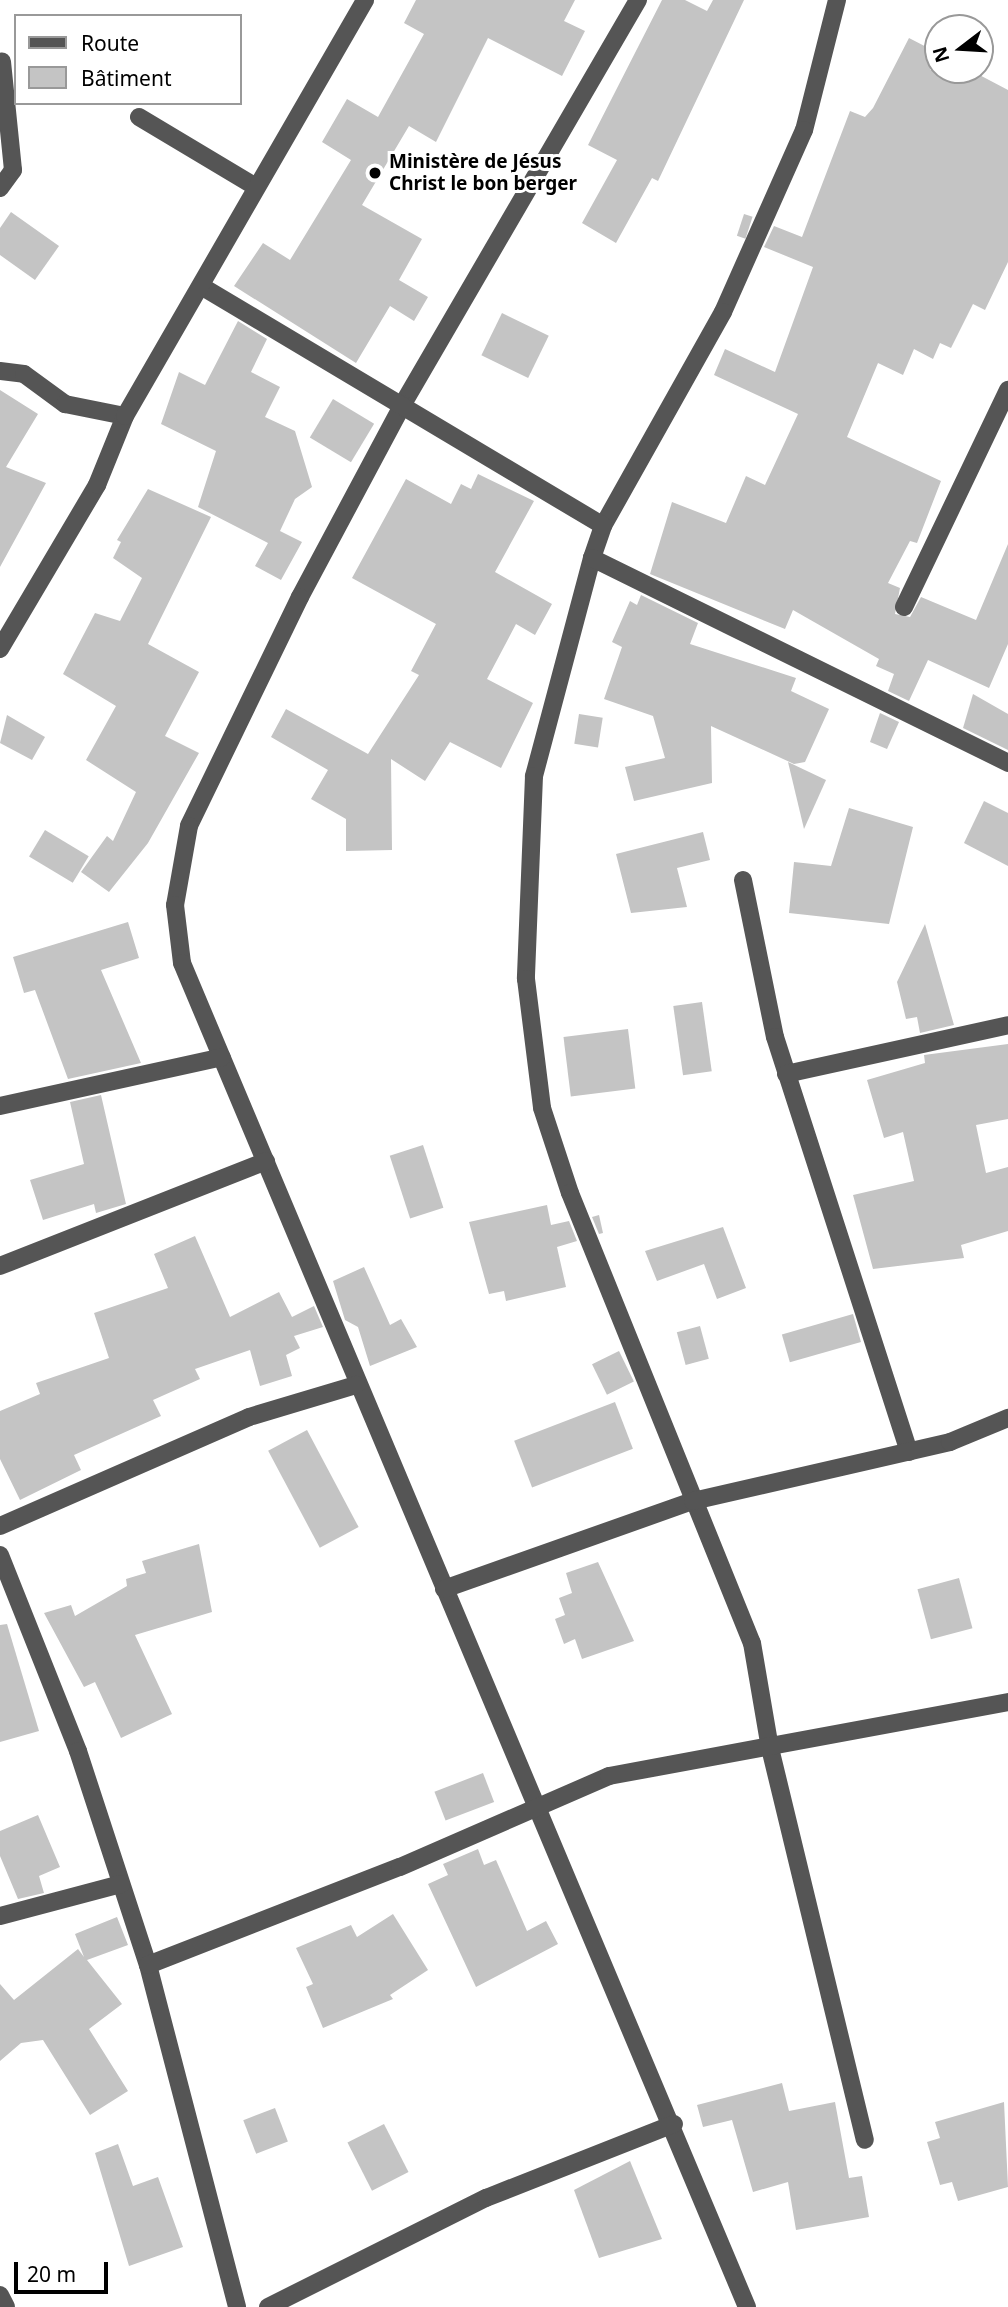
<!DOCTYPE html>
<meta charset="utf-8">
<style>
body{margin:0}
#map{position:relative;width:1008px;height:2307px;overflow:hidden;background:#fff;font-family:"Noto Sans",sans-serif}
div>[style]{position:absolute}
.building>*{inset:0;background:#c4c4c4;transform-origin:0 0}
.minor>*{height:18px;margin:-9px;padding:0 9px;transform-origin:9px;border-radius:9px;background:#555}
.dots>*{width:19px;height:19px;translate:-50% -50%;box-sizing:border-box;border:4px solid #fff;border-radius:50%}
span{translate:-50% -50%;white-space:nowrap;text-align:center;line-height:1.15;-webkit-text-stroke:6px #fff;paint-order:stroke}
.poi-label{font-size:19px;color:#000;font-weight:700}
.left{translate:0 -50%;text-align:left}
.legend{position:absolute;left:14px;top:14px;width:228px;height:91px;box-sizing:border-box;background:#fff;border:2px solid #999;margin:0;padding:9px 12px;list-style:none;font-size:21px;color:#000}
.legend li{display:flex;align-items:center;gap:14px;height:35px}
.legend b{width:35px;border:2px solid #999}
.north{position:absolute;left:924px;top:14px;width:70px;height:70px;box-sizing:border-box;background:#fff;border:2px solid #999;border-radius:50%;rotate:253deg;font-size:19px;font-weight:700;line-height:28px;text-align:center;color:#000}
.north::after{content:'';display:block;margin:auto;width:24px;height:32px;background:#000;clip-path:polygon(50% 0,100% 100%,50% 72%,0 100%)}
.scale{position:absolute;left:14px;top:2262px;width:94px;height:32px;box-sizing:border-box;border:4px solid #000;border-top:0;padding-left:9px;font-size:21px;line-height:24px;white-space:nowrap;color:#000;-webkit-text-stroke:5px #fff;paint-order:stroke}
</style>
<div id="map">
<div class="building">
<div style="clip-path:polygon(416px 0,575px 0,564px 21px,585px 31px,562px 76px,488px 38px,436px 142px,409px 126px,362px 205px,422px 239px,399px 280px,428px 297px,414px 321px,390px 306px,356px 363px,234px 286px,263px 243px,290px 260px,351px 160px,322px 142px,347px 99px,378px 117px,424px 34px,404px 23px)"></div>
<div style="clip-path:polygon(662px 0,685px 0,707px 11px,713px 0,744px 0,658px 181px,652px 178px,616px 243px,582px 223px,617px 160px,588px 145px)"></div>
<div style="clip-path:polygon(909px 38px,938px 53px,930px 70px,970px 70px,1008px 90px,1008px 262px,985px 310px,973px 304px,951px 348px,940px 343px,933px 359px,914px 349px,903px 375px,878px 363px,847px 437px,941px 481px,917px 543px,910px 541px,888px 583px,900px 588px,895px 614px,910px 617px,921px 597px,976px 620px,1008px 544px,1008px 644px,989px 688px,928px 660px,909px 701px,888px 691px,894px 674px,876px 666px,879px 659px,793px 610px,785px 629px,650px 574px,672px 502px,726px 523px,746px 476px,765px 485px,798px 414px,714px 375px,725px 349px,775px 372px,813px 267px,764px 247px,774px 226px,802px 237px,850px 111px,865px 117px,873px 108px)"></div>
<div style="clip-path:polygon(11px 212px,59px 246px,35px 280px,0 255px,0 228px)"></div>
<div style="left:744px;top:214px;width:9px;height:23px;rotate:18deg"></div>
<div style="left:502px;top:313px;width:52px;height:47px;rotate:26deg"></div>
<div style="clip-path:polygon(238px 321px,267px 339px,251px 372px,280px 387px,265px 417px,295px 431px,312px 487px,295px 499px,280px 531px,302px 542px,281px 580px,255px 566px,268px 543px,198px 507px,216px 451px,161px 424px,179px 372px,205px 385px)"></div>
<div style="clip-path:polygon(0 390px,38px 414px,6px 467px,46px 483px,0 567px)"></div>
<div style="left:333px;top:399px;width:48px;height:45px;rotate:31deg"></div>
<div style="clip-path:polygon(478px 474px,534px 501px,495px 572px,552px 604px,535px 635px,516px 624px,487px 679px,533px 703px,501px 768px,450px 742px,425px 781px,391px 759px,392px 850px,346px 851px,346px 819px,311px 799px,328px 770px,271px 737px,286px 709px,368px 754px,419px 675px,411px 671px,436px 624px,352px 578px,406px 479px,451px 504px,461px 484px,471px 489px)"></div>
<div style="clip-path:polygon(148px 489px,211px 517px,148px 644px,199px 672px,165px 736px,199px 753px,148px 843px,109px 892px,81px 872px,107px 836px,113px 841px,136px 792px,86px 760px,116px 706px,63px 674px,95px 613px,120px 621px,142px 578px,113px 558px,121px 542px,117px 540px)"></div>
<div style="clip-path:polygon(641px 595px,698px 623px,690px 644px,796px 678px,791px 691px,829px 709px,805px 762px,794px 764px,711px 726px,712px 783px,634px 801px,625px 767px,665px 758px,653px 716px,604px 699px,622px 647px,612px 642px,630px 601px,637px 605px)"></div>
<div style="clip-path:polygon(973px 694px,1008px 714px,1008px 750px,963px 728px)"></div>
<div style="clip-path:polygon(880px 713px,899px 722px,887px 749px,870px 742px)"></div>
<div style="left:579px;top:714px;width:24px;height:30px;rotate:9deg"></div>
<div style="clip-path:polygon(7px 715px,45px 737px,32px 760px,0 743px)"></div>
<div style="clip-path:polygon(788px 762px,826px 780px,804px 829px)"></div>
<div style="clip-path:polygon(984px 801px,1008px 813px,1008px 866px,964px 843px)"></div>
<div style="clip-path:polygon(849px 808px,913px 827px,889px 924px,789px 913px,794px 862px,831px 866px)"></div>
<div style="left:45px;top:830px;width:51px;height:31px;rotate:31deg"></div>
<div style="clip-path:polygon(703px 832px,710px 860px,677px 868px,687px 907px,631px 913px,616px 854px)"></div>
<div style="clip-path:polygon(128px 922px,139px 958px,101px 970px,141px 1063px,68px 1079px,35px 990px,24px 993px,13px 957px)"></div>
<div style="clip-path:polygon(925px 924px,954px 1025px,920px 1033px,917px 1017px,906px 1019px,897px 982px)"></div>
<div style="left:702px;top:1002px;width:70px;height:29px;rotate:82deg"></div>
<div style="left:628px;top:1029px;width:60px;height:65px;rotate:83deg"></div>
<div style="clip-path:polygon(1008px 1044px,1008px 1119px,976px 1125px,986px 1173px,1008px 1167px,1008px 1231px,961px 1245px,964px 1258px,873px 1269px,853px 1195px,914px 1181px,903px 1132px,884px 1138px,867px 1080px,925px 1063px,924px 1055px)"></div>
<div style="clip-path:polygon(101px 1095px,126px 1204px,96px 1213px,94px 1204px,43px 1220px,30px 1180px,84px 1164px,70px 1102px)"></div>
<div style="left:423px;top:1145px;width:66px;height:35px;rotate:72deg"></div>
<div style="clip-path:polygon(547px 1205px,551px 1225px,569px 1221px,577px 1241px,557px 1247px,566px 1287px,506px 1301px,504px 1291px,489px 1294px,469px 1222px)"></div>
<div style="clip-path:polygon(599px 1215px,603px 1233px,599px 1234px,592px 1217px)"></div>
<div style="clip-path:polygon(723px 1227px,746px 1288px,717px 1299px,704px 1264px,657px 1281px,645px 1251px)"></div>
<div style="clip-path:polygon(195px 1236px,230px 1317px,279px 1292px,292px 1317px,314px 1306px,323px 1327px,294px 1336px,300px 1348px,286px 1355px,292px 1376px,260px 1386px,250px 1350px,195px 1369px,200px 1379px,153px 1400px,161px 1416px,74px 1455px,81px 1470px,20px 1500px,0 1459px,0 1411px,40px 1394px,36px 1383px,109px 1358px,94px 1313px,168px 1288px,154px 1254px)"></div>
<div style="clip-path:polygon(364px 1267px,390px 1325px,401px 1319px,417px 1347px,370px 1366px,358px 1327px,345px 1320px,333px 1281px)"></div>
<div style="left:853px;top:1314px;width:29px;height:74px;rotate:74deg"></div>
<div style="left:700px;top:1326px;width:34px;height:24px;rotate:75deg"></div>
<div style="left:619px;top:1351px;width:34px;height:30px;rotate:64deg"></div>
<div style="left:615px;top:1402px;width:50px;height:108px;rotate:69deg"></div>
<div style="left:307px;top:1430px;width:110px;height:44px;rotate:62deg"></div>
<div style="clip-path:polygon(199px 1544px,212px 1612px,135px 1635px,172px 1714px,121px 1738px,95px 1682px,84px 1687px,44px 1613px,71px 1605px,75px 1616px,127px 1586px,126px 1579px,146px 1573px,142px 1561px)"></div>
<div style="clip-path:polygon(598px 1562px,634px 1641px,582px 1659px,575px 1639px,564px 1644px,555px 1619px,565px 1615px,559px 1598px,572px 1593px,566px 1573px)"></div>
<div style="left:959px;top:1578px;width:52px;height:43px;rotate:75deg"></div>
<div style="clip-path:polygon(7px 1624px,39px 1731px,0 1742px,0 1625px)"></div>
<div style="left:483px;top:1773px;width:31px;height:52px;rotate:69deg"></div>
<div style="clip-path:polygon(38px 1815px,60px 1867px,39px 1876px,44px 1893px,18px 1899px,0 1856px,0 1831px)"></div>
<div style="clip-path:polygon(478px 1849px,484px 1865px,496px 1860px,527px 1931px,546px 1921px,558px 1944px,476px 1987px,428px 1884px,448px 1875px,443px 1864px)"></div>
<div style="clip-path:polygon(393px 1914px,428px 1970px,390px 1995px,393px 1999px,323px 2028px,306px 1987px,313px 1984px,296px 1948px,351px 1925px,357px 1937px)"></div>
<div style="clip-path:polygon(117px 1917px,128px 1945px,87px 1960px,122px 2004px,89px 2029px,128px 2091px,90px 2115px,43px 2040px,21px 2043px,0 2061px,0 1984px,14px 2000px,78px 1949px,84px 1957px,75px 1934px)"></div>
<div style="clip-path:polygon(782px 2083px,789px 2111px,835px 2102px,849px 2178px,862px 2176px,869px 2217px,796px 2230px,788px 2182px,753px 2192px,732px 2120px,703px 2127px,697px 2105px)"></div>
<div style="clip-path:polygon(1004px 2102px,1008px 2187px,958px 2201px,952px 2182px,940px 2185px,927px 2142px,940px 2138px,935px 2122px)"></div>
<div style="left:275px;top:2108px;width:36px;height:34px;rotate:69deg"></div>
<div style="left:384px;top:2124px;width:54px;height:41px;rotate:63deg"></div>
<div style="clip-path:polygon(118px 2144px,133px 2186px,158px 2177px,183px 2247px,129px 2266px,95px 2153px)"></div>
<div style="clip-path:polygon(630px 2161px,662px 2239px,599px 2258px,574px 2190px)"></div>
</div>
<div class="minor">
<div style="left:638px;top:0;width:467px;rotate:120.2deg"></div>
<div style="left:403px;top:404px;width:219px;rotate:118.1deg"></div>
<div style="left:300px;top:597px;width:254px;rotate:115.9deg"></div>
<div style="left:189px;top:826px;width:80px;rotate:100deg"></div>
<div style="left:175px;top:905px;width:58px;rotate:83.1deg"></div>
<div style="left:182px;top:963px;width:1458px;rotate:67.2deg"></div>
<div style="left:837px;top:0;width:134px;rotate:104.2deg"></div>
<div style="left:804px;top:130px;width:199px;rotate:114deg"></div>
<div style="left:723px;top:312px;width:245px;rotate:119.3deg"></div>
<div style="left:603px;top:526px;width:34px;rotate:109deg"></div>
<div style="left:592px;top:558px;width:226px;rotate:104.9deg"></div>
<div style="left:534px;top:776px;width:203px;rotate:92.3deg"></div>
<div style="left:526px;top:979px;width:130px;rotate:82.9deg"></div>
<div style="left:542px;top:1108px;width:89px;rotate:71.8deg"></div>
<div style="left:570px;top:1193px;width:485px;rotate:68deg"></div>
<div style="left:752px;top:1643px;width:107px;rotate:80.3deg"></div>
<div style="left:770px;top:1748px;width:403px;rotate:76.4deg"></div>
<div style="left:139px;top:117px;width:136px;rotate:30.9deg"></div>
<div style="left:0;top:188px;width:22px;rotate:-54deg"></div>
<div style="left:13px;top:170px;width:109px;rotate:-95.8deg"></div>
<div style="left:201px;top:286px;width:468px;rotate:30.8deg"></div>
<div style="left:0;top:371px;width:24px;rotate:7deg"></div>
<div style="left:24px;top:374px;width:51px;rotate:36.2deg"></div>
<div style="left:65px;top:404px;width:61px;rotate:11.3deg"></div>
<div style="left:592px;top:558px;width:464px;rotate:26.2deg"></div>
<div style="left:904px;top:607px;width:241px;rotate:-64.4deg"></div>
<div style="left:0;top:649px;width:191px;rotate:-59.4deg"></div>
<div style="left:97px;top:485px;width:74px;rotate:-67.9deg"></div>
<div style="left:125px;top:416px;width:480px;rotate:-60deg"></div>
<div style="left:743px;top:880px;width:160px;rotate:78.5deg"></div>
<div style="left:775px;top:1037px;width:436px;rotate:72.1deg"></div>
<div style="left:786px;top:1074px;width:227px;rotate:-12.4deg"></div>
<div style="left:0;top:1106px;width:227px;rotate:-12.4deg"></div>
<div style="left:0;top:1266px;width:286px;rotate:-21.5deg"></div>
<div style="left:0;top:1526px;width:272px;rotate:-23.6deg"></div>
<div style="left:249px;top:1417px;width:112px;rotate:-16.7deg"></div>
<div style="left:0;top:1555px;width:211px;rotate:68.3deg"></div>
<div style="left:78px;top:1751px;width:225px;rotate:71.9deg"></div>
<div style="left:148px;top:1965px;width:353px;rotate:75.4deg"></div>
<div style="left:444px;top:1589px;width:264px;rotate:-19.5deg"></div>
<div style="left:693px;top:1501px;width:264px;rotate:-12.9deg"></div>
<div style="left:950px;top:1442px;width:63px;rotate:-22.5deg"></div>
<div style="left:0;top:1916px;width:125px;rotate:-14.8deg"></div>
<div style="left:148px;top:1965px;width:270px;rotate:-21.3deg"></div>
<div style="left:400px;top:1867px;width:228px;rotate:-23.5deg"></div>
<div style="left:609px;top:1776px;width:406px;rotate:-10.5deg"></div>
<div style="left:0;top:2295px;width:13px;rotate:63deg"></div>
<div style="left:268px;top:2307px;width:244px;rotate:-26.6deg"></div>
<div style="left:486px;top:2198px;width:202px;rotate:-21.5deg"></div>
</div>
<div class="dots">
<div style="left:375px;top:173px;background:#000"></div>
</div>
<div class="poi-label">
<span class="left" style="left:389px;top:173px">Ministère de Jésus<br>Christ le bon berger</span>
</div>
<ul class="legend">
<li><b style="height:9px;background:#555"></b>Route</li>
<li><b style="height:19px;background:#c4c4c4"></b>Bâtiment</li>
</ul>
<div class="north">N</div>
<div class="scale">20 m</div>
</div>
